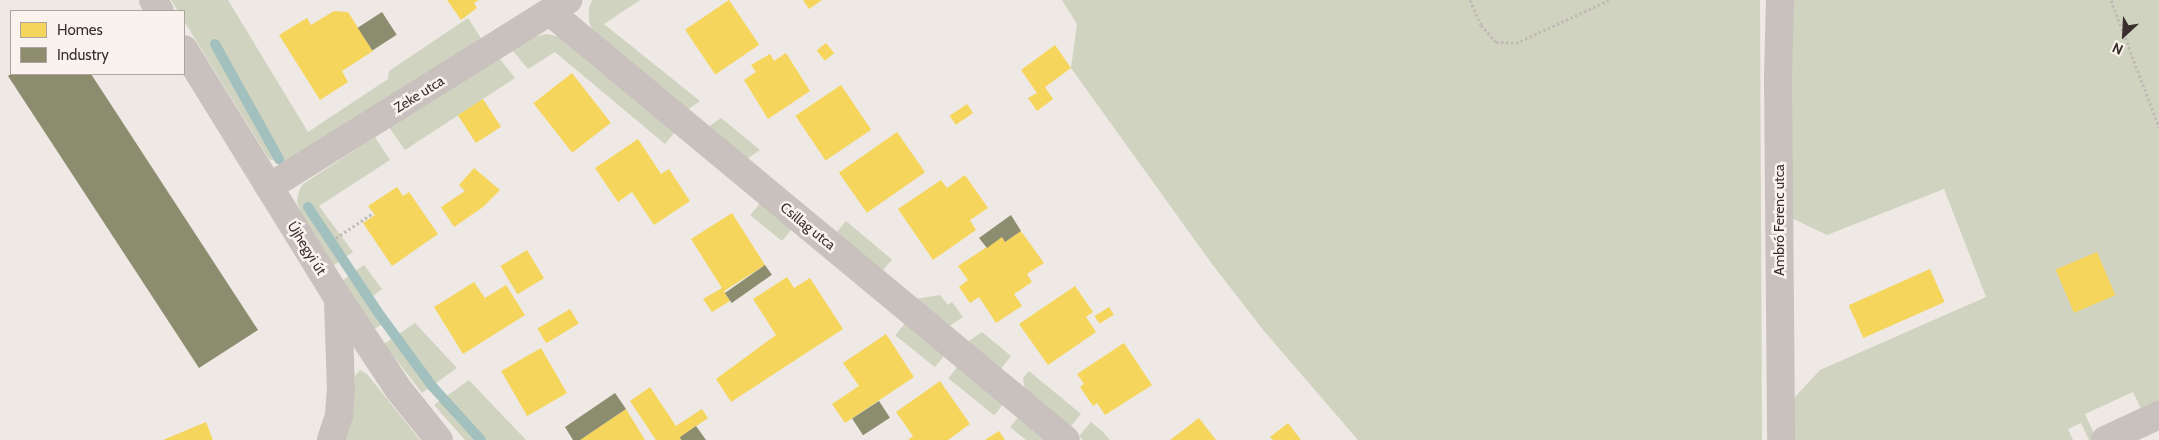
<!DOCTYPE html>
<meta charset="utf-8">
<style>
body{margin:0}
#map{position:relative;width:2159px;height:440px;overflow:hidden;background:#eee9e4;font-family:Cabin,sans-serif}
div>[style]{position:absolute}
.green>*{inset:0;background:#d0d3bf;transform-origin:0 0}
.homes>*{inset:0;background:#f6d55c;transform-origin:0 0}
.industry>*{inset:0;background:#8c8c6e;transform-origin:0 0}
.stream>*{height:10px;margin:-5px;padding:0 5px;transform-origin:5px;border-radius:5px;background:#a1c0be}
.path>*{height:3px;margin-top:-1.5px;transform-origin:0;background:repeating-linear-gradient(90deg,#c1bab5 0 2.5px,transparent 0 5px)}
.minor>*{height:28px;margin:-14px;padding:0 14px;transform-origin:14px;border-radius:14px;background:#c8c1bd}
span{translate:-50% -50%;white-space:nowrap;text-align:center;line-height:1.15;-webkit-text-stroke:5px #faf3ed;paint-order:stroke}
.street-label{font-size:14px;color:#392e2b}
.legend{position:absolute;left:10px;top:10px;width:175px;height:65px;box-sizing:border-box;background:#faf3ed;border:1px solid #ada49f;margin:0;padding:6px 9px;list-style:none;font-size:15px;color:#392e2b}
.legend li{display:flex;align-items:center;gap:10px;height:25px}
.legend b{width:25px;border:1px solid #ada49f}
.north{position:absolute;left:2099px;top:10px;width:50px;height:50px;-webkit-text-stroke:4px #faf3ed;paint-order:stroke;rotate:205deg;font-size:14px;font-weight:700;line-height:20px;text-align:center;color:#392e2b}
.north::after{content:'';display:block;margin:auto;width:18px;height:22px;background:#392e2b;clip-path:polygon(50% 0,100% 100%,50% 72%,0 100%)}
</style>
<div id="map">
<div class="green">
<div style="clip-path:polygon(171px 0,228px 0,308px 132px,388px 79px,389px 71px,468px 18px,482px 40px,287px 162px,278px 162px,269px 159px,184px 21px,184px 11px,178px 11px)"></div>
<div style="clip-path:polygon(592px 0,640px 0,604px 24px,700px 101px,686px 111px,594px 34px,589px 22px,589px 8px)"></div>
<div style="clip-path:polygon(1062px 0,1760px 0,1762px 440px,1358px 440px,1264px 331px,1212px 264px,1071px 68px,1077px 24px)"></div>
<div style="clip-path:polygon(1780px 0,2159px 0,2159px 415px,2147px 421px,2133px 392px,2085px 414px,2097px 440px,2089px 440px,2081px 423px,2068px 429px,2073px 440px,1781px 440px,1781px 412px,1820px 370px,1986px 297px,1944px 189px,1827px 235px,1779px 212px)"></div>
<div style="clip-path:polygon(547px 34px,560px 37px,675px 132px,665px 144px,555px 52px,528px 69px,513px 51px,535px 37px)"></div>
<div style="clip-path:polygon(500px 59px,515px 78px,405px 150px,389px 127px)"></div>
<div style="clip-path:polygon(721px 118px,760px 150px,747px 159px,708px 127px)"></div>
<div style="clip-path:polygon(375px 137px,390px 160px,319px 206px,353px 252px,333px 266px,301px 213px,297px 202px,299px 191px,303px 184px)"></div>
<div style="left:761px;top:202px;width:41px;height:17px;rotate:39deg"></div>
<div style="left:846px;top:221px;width:60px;height:18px;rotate:40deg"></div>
<div style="clip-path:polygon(364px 265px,382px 289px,369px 299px,385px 322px,373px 330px,342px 281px)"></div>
<div style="clip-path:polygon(940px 295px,948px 305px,952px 302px,963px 317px,948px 327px,916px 299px)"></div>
<div style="left:906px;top:322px;width:51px;height:17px;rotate:39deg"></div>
<div style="clip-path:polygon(415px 323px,457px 368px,422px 393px,384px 344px)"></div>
<div style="clip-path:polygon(982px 332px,1011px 356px,1000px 370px,966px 343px)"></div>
<div style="left:959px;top:365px;width:59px;height:17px;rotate:39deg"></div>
<div style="clip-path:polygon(360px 370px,367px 374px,420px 440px,345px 440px,352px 420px,355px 376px)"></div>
<div style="clip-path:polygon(1029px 371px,1081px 414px,1070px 427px,1025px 390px,1023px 378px)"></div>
<div style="clip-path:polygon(469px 380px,526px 440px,465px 440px,434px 405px)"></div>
<div style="clip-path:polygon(1020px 415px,1051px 440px,1026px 440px,1010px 427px)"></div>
<div style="clip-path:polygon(1091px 422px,1102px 431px,1110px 440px,1083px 440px,1079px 436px)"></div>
</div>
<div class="homes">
<div style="clip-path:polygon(447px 0,479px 0,474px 3px,477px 8px,461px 20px)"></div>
<div style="left:729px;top:0;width:54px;height:53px;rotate:56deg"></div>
<div style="clip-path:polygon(803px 0,822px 0,809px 9px)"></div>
<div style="clip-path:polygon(334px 11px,348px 12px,373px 51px,342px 71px,348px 82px,320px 100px,279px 35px,307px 18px,311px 25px)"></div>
<div style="left:826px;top:43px;width:13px;height:12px;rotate:51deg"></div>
<div style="clip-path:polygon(1055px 45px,1071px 68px,1045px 87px,1053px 99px,1037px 111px,1028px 98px,1037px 93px,1021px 70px)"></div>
<div style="clip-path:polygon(786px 53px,810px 91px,768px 119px,744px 80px,756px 72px,751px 65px,770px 54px,774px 61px)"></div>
<div style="left:572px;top:73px;width:63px;height:49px;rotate:52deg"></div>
<div style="left:841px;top:85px;width:54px;height:55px;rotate:56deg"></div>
<div style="left:483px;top:99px;width:33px;height:30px;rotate:57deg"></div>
<div style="left:967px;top:104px;width:11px;height:21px;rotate:56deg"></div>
<div style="left:897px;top:132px;width:49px;height:71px;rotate:55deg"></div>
<div style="clip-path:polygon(638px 139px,661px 174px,669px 169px,690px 201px,654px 225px,632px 192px,618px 202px,595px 168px)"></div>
<div style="clip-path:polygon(474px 168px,500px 190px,483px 207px,454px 227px,441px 207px,465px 191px,459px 185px)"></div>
<div style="clip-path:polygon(965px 175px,988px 208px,970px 220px,976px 230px,933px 260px,898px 209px,941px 180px,947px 188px)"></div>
<div style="clip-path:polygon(397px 187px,403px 196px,409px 192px,438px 234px,392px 266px,363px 223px,375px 215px,368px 206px)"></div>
<div style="clip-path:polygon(732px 213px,765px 265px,724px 291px,730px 301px,712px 312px,703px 299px,722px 288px,691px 239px)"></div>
<div style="clip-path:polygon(1021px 231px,1044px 263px,1027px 274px,1032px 282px,1014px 294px,1022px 306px,996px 323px,979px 297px,970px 303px,959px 287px,968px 280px,958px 266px,1002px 237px,1005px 242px)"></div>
<div style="left:527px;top:250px;width:33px;height:31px;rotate:59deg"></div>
<div style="left:2097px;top:252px;width:47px;height:45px;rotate:67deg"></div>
<div style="left:1930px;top:269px;width:36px;height:89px;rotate:66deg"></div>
<div style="clip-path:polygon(787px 277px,794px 288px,810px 278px,843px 329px,731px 402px,716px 379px,776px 335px,753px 299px)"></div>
<div style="clip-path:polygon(474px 282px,485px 298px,506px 285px,525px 315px,463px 354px,434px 307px)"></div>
<div style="clip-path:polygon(1075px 286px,1093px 312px,1086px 317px,1096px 332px,1048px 365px,1019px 324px)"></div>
<div style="left:1109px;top:307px;width:9px;height:17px;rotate:58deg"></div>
<div style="left:570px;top:309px;width:17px;height:38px;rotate:59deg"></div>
<div style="clip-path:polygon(886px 334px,914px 377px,845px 423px,832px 404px,859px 386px,843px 363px)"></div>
<div style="clip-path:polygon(1124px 343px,1152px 385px,1105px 415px,1097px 403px,1093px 406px,1080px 387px,1084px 384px,1077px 374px)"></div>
<div style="left:541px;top:348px;width:52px;height:46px;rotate:60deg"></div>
<div style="clip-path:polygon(940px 381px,970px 424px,948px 440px,908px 440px,913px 436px,896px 412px)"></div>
<div style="clip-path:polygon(650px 387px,676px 426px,702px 409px,708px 418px,680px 437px,681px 440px,656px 440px,630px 401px)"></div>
<div style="clip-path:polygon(626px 409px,645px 440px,580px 440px)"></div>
<div style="clip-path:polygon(1199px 418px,1216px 440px,1170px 440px)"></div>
<div style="clip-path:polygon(206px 422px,213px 440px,163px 440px)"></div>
<div style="clip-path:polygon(1288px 423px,1301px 440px,1273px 440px,1270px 437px)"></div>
<div style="clip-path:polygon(999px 431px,1005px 440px,985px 440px)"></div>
</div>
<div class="industry">
<div style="left:382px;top:12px;width:27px;height:29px;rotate:57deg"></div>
<div style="clip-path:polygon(11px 74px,91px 74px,258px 330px,199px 368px,8px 76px)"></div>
<div style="clip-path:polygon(1011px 215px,1021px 231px,1005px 242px,1002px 237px,987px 248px,979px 238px)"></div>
<div style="left:765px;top:265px;width:12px;height:49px;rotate:55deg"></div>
<div style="clip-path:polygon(615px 393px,626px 409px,580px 440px,573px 440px,565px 427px)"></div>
<div style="left:879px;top:401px;width:20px;height:32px;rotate:57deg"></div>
<div style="clip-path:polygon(696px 426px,706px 440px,681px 440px,680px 437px)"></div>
</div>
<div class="stream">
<div style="left:215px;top:44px;width:132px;rotate:60.9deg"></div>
<div style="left:308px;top:207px;width:125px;rotate:56.4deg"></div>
<div style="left:377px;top:311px;width:93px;rotate:53.7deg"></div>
<div style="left:432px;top:386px;width:73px;rotate:47.8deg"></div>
</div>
<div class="path">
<div style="left:1470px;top:0;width:27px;rotate:66deg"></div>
<div style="left:1481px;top:25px;width:23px;rotate:49deg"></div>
<div style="left:1496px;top:42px;width:20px;rotate:3deg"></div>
<div style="left:1516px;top:43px;width:102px;rotate:-24.8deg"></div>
<div style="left:2111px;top:0;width:136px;rotate:69.3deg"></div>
<div style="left:336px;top:238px;width:45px;rotate:-34deg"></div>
</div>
<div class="minor">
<div style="left:153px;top:0;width:13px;rotate:58deg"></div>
<div style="left:1780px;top:0;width:79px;rotate:91.5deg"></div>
<div style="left:1778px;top:79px;width:361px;rotate:89.5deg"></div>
<div style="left:550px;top:12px;width:670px;rotate:39.67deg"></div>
<div style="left:184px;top:49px;width:293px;rotate:58.3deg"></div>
<div style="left:338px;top:298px;width:110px;rotate:56.5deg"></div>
<div style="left:399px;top:390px;width:64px;rotate:51.3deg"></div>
<div style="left:269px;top:187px;width:353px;rotate:-32deg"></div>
<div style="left:331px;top:440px;width:26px;rotate:-72deg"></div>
<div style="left:339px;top:415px;width:26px;rotate:-86deg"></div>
<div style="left:341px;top:389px;width:87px;rotate:-92deg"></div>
<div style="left:2105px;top:440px;width:60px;rotate:-24.8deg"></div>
</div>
<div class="street-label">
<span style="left:419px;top:94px;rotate:-32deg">Zeke utca</span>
<span style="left:1779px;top:220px;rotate:-90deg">Ambró Ferenc utca</span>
<span style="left:808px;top:226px;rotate:39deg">Csillag utca</span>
<span style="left:307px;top:248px;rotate:58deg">Újhegyi út</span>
</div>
<ul class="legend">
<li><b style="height:14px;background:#f6d55c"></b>Homes</li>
<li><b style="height:14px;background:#8c8c6e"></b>Industry</li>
</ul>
<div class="north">N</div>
</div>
